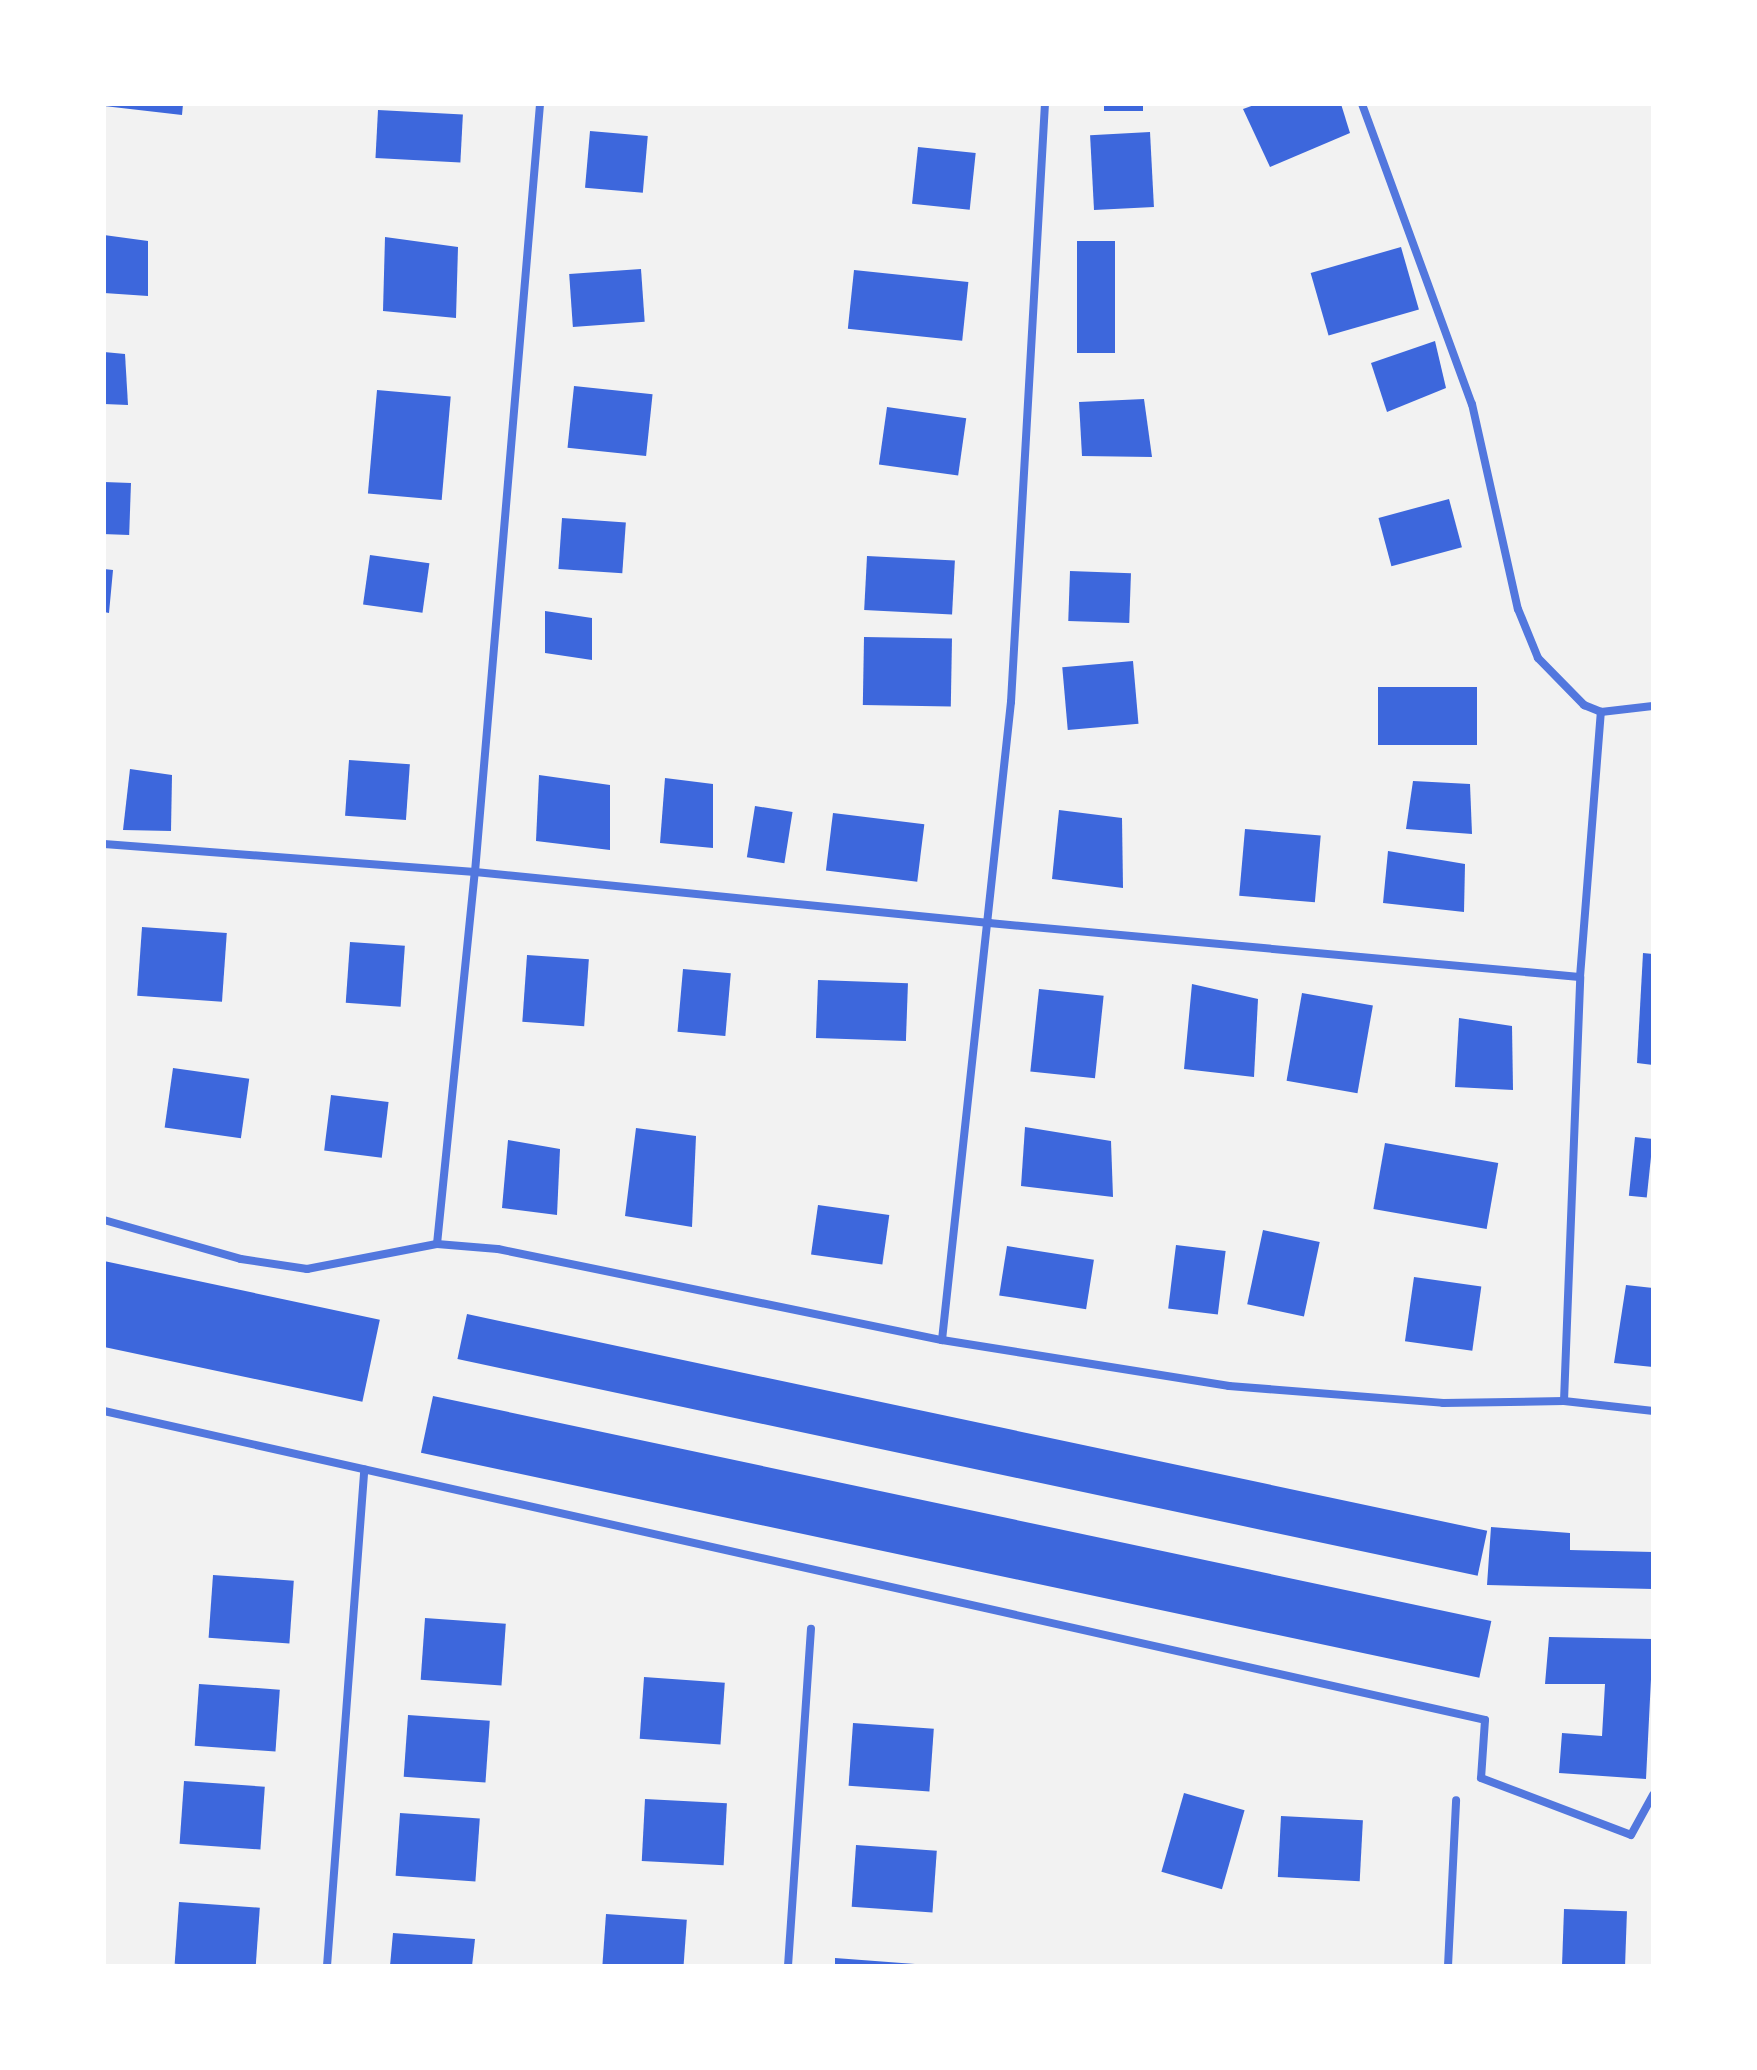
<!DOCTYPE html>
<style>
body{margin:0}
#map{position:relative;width:1757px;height:2070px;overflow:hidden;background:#f2f2f2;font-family:Raleway,sans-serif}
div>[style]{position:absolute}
.building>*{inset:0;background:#3d67dc;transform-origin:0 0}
.minor>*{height:8px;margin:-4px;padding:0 4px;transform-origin:4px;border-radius:4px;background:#5277de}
span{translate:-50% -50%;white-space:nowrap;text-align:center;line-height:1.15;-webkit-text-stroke:6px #fff;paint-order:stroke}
.frame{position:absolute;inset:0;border:106px solid #fff;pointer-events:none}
</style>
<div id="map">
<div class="building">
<div style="clip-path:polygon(104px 104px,183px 104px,182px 115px,104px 106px)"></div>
<div style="left:1104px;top:104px;width:39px;height:7px"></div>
<div style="clip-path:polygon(1257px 104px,1341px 104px,1350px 133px,1270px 167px,1243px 109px)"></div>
<div style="left:378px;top:110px;width:85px;height:48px;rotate:3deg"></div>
<div style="left:590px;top:131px;width:58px;height:57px;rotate:5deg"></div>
<div style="left:1150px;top:132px;width:75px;height:60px;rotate:87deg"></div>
<div style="left:918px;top:147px;width:58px;height:57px;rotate:6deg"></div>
<div style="clip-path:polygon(104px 235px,148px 241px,148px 296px,104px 293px)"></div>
<div style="clip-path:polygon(385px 237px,458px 247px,456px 318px,383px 311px)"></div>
<div style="left:1077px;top:241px;width:38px;height:112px"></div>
<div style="left:1401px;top:247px;width:65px;height:94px;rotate:74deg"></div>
<div style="left:641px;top:269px;width:53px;height:72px;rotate:86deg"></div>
<div style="left:854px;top:270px;width:115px;height:59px;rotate:6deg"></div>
<div style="clip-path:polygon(1435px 341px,1446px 388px,1387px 412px,1371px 363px)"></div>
<div style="clip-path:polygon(104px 352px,125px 354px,128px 405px,104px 404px)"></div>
<div style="left:574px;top:386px;width:79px;height:62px;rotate:6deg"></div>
<div style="left:377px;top:390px;width:74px;height:104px;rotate:5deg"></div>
<div style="clip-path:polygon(1144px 399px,1152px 457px,1082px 456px,1079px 402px)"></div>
<div style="left:887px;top:407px;width:80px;height:58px;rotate:8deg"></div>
<div style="left:104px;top:482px;width:27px;height:52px;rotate:2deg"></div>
<div style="left:1449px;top:499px;width:50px;height:73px;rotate:75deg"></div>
<div style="left:562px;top:518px;width:64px;height:51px;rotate:4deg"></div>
<div style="left:370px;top:555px;width:60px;height:50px;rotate:8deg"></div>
<div style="left:867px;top:556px;width:88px;height:54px;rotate:3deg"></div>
<div style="clip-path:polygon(104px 569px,113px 570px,109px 613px,104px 612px)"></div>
<div style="left:1070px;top:571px;width:61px;height:50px;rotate:2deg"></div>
<div style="clip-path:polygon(545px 611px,592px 618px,592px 660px,545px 653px)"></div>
<div style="left:864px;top:637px;width:88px;height:68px;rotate:1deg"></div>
<div style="left:1133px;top:661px;width:63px;height:71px;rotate:85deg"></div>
<div style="left:1378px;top:687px;width:99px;height:58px"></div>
<div style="left:349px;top:760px;width:61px;height:56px;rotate:4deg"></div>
<div style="clip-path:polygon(130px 769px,172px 775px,171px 831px,123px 830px)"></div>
<div style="clip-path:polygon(539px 775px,610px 785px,610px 850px,536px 841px)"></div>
<div style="clip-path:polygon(665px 778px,713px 784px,713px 848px,660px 843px)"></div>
<div style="clip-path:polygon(1413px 781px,1470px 784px,1472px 834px,1406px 829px)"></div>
<div style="left:755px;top:806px;width:38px;height:52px;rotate:9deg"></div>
<div style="clip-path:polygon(1059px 810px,1122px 818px,1123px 888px,1052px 879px)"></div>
<div style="left:833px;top:813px;width:92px;height:58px;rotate:7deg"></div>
<div style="left:1245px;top:829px;width:76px;height:67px;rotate:5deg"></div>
<div style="clip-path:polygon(1388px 851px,1465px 864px,1464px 912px,1383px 903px)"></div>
<div style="left:142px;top:927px;width:85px;height:69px;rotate:4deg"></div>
<div style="left:350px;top:942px;width:55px;height:61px;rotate:4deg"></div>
<div style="clip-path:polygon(1643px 953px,1653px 954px,1653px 1065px,1637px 1063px)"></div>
<div style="left:527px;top:955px;width:62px;height:67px;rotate:4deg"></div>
<div style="left:683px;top:969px;width:48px;height:63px;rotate:5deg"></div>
<div style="left:818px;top:980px;width:90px;height:58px;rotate:2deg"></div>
<div style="clip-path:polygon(1192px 984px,1258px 999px,1254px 1077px,1184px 1069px)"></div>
<div style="left:1039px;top:989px;width:65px;height:83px;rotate:6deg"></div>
<div style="left:1302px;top:993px;width:72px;height:89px;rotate:10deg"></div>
<div style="clip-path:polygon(1459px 1018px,1512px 1026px,1513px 1090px,1455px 1087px)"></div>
<div style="left:173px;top:1068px;width:77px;height:60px;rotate:8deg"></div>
<div style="left:331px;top:1095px;width:58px;height:56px;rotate:7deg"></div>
<div style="clip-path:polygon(1025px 1127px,1111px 1141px,1113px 1197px,1021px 1186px)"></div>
<div style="clip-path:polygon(636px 1128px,696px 1136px,692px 1227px,625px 1216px)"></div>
<div style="left:1635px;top:1137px;width:18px;height:59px;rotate:6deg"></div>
<div style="clip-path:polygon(508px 1140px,560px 1149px,557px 1215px,502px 1208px)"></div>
<div style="left:1385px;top:1143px;width:115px;height:67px;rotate:10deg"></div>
<div style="left:818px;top:1205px;width:72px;height:50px;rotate:8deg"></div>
<div style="left:1263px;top:1230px;width:58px;height:76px;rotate:12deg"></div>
<div style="left:1176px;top:1245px;width:50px;height:64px;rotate:7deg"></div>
<div style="left:1007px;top:1246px;width:88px;height:50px;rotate:9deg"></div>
<div style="left:104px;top:1261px;width:282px;height:84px;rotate:12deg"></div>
<div style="left:1414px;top:1277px;width:68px;height:65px;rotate:8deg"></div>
<div style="clip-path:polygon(1626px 1285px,1653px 1288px,1653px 1367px,1614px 1363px)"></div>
<div style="left:467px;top:1314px;width:1043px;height:46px;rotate:12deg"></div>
<div style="left:433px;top:1396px;width:1082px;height:58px;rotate:12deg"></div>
<div style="clip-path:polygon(1491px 1527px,1570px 1533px,1570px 1550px,1653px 1552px,1653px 1589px,1487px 1585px)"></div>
<div style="left:213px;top:1575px;width:81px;height:63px;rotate:4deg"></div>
<div style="left:425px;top:1618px;width:81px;height:62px;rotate:4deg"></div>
<div style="clip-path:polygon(1549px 1637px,1653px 1639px,1646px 1779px,1559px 1773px,1562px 1733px,1602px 1736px,1605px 1684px,1545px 1684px)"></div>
<div style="left:644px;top:1677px;width:81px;height:62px;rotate:4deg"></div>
<div style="left:199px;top:1684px;width:81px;height:62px;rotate:4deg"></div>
<div style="left:408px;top:1715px;width:82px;height:62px;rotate:4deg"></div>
<div style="left:853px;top:1723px;width:81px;height:63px;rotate:4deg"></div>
<div style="left:184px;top:1781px;width:81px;height:63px;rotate:4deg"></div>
<div style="left:1184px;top:1793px;width:63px;height:82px;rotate:16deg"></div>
<div style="left:645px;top:1799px;width:82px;height:62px;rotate:3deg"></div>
<div style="left:400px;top:1813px;width:80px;height:63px;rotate:4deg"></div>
<div style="left:1281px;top:1816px;width:82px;height:61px;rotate:3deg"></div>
<div style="left:856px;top:1845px;width:81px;height:62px;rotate:4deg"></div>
<div style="left:179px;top:1902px;width:81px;height:62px;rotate:4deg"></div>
<div style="left:1564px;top:1909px;width:63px;height:57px;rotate:2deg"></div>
<div style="left:606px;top:1914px;width:81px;height:52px;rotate:4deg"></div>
<div style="clip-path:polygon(393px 1933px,475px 1939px,472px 1966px,390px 1966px)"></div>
<div style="clip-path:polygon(835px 1958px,915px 1964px,915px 1966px,835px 1966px)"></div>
</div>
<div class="minor">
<div style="left:1362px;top:104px;width:320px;rotate:69.9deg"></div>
<div style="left:1472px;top:404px;width:210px;rotate:77.4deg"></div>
<div style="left:1518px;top:609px;width:53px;rotate:67.8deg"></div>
<div style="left:1538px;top:658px;width:66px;rotate:45.6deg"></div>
<div style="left:1584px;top:705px;width:18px;rotate:22deg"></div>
<div style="left:1601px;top:712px;width:52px;rotate:-6.6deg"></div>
<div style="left:104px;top:844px;width:372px;rotate:4.3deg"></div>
<div style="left:475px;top:872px;width:517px;rotate:5.67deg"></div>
<div style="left:989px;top:923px;width:593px;rotate:5.22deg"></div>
<div style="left:104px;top:1220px;width:142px;rotate:15.9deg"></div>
<div style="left:241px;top:1259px;width:67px;rotate:8.6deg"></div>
<div style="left:307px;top:1269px;width:132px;rotate:-10.9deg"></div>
<div style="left:437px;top:1244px;width:61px;rotate:4.7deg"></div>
<div style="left:498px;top:1249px;width:453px;rotate:11.6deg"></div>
<div style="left:942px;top:1340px;width:291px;rotate:9.1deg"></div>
<div style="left:1229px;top:1386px;width:215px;rotate:4.5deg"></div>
<div style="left:1443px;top:1403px;width:121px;rotate:-0.9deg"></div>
<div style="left:1564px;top:1401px;width:90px;rotate:6.4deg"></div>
<div style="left:437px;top:1244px;width:374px;rotate:-84.2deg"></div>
<div style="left:475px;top:872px;width:771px;rotate:-85.16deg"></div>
<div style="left:942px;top:1340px;width:642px;rotate:-83.83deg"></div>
<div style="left:1011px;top:702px;width:599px;rotate:-86.75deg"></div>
<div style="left:1564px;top:1401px;width:424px;rotate:-87.8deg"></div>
<div style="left:1580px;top:977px;width:266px;rotate:-85.5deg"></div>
<div style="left:104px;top:1411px;width:1415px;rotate:12.61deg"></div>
<div style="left:1485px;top:1720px;width:58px;rotate:93.9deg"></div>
<div style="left:1481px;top:1778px;width:160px;rotate:20.8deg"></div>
<div style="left:1631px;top:1835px;width:46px;rotate:-61.2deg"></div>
<div style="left:327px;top:1966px;width:498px;rotate:-85.7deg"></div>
<div style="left:788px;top:1966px;width:338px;rotate:-86.1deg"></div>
<div style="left:1448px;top:1966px;width:166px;rotate:-87.2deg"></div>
</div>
<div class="frame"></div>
</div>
